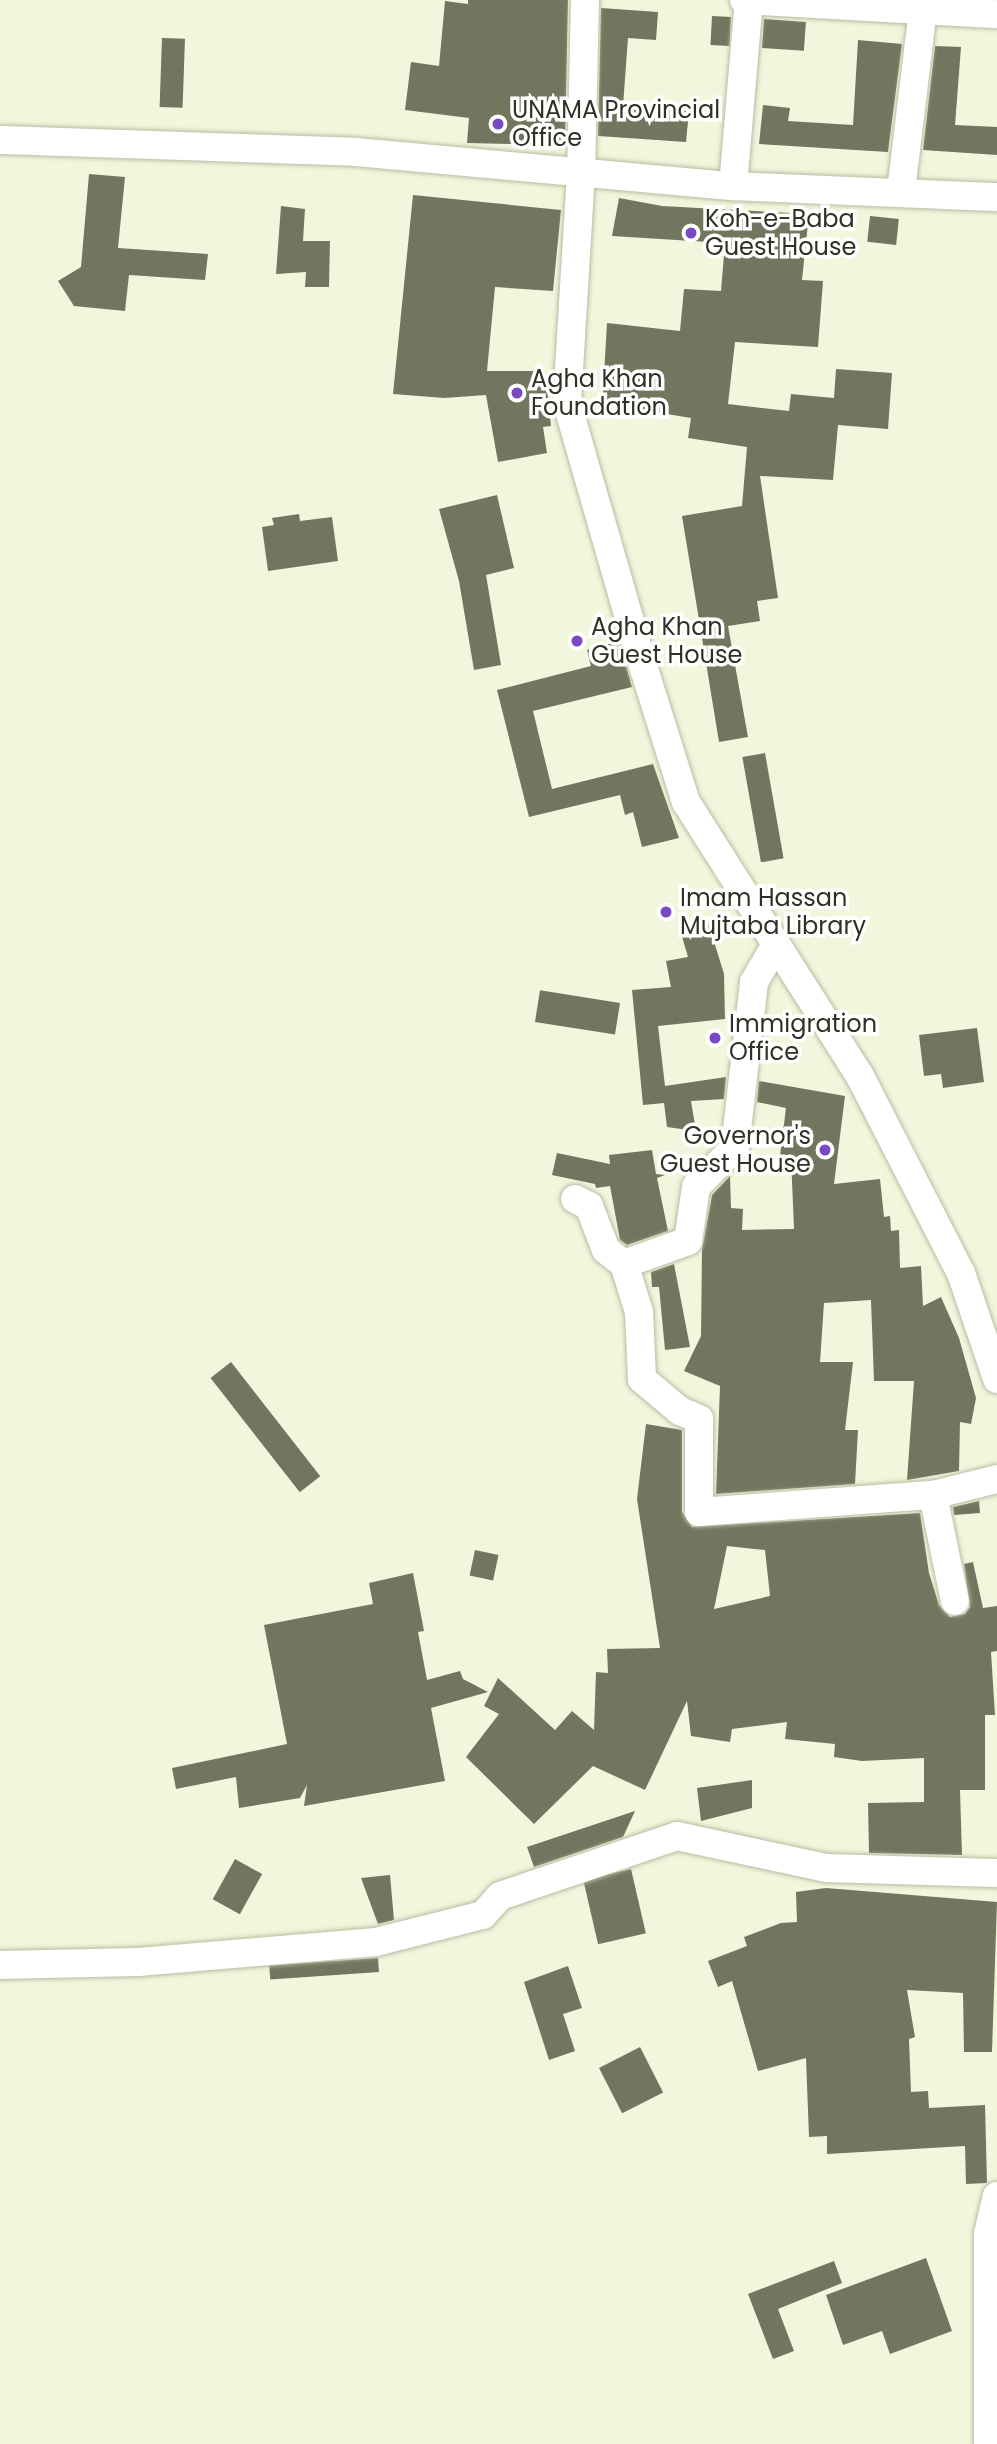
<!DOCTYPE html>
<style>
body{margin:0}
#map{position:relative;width:997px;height:2444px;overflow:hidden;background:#f1f7dc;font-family:Poppins,sans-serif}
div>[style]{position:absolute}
.building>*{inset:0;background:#71765e;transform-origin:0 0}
.roads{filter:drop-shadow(0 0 2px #b7bda3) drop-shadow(0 0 2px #b7bda3)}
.minor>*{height:28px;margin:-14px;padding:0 14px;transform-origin:14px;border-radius:14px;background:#fff}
.dots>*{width:19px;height:19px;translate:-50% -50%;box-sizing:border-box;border:4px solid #fff;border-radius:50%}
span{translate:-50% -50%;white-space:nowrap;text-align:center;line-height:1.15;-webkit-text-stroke:7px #fff;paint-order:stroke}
.poi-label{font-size:24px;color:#2f3127}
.left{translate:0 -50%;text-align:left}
.right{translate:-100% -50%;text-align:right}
</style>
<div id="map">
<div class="building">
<div style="clip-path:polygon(468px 0,568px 0,565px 145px,467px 143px,469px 118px,405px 110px,411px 62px,439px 66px,445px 1px,468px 4px)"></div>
<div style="clip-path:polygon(601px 8px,658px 12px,656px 40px,628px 38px,623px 106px,689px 111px,686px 142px,598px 136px)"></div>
<div style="left:712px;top:16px;width:19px;height:29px;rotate:3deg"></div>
<div style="left:764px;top:19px;width:42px;height:29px;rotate:4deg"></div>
<div style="left:162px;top:38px;width:23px;height:69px;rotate:2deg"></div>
<div style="clip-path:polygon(858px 40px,902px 44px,888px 152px,759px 144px,763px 105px,790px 108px,788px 121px,853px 125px)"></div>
<div style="clip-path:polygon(935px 46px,961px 47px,955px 125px,997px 127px,997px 155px,923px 150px)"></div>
<div style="clip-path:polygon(89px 174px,125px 177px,118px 248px,208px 254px,205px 280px,129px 275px,125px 311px,74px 306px,58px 281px,81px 267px)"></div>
<div style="clip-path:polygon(413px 195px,561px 210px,553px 291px,495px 287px,487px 371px,545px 371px,551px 426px,543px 427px,547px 453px,498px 462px,486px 395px,444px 398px,393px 394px)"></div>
<div style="clip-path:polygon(619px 198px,662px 206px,809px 214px,802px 280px,823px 281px,818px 347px,735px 342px,728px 404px,789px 411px,791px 394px,834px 398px,836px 369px,892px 373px,888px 429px,838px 425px,833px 480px,760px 476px,778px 598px,757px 601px,760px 621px,728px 626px,748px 737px,719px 742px,682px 516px,742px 506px,747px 447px,688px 438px,691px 418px,606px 404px,603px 392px,607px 323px,680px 331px,684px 289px,721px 291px,725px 243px,612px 236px)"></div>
<div style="clip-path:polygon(281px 206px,305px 209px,303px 241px,330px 241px,329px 287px,305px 287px,306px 272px,276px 274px)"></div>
<div style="left:870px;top:216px;width:29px;height:26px;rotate:6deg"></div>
<div style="clip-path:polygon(497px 495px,514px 568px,486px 575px,501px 665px,474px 670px,459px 581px,439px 509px)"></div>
<div style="clip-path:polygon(299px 514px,300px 521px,332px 517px,338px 561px,268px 571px,262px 527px,274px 525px,272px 518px)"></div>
<div style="clip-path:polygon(619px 641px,632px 687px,533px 711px,552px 789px,653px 764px,679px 838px,642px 847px,633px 812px,625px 815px,620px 795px,529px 817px,497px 690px,591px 666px,587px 650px)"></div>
<div style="left:765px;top:753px;width:107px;height:23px;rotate:80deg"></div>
<div style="clip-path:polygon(708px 922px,724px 974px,725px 1019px,658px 1026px,665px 1086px,726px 1077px,724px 1099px,691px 1101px,696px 1131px,667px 1127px,664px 1103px,643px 1105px,632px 990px,671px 987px,666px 961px,688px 957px,680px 930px)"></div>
<div style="left:620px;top:1003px;width:32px;height:81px;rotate:99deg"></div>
<div style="clip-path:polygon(977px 1028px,984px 1082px,943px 1088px,941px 1074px,924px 1076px,919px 1035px)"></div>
<div style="clip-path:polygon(759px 1081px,845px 1096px,834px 1184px,880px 1179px,884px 1217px,890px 1216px,891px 1231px,899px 1230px,900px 1268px,921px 1266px,923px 1306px,941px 1297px,959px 1338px,976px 1398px,971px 1424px,960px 1422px,959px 1471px,907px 1480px,914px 1381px,874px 1381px,871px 1300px,824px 1303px,820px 1362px,853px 1362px,845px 1430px,858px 1430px,855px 1484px,716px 1494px,720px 1386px,684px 1371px,701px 1336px,702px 1250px,712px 1195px,730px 1176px,731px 1208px,743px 1209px,742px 1230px,794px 1229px,791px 1157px,780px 1156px,786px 1108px,757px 1102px)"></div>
<div style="clip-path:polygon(652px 1150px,656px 1174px,665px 1175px,657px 1178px,668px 1231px,627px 1245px,620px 1240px,610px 1186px,596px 1188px,595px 1184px,552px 1175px,557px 1153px,610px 1164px,609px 1155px)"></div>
<div style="clip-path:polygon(674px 1264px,690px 1347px,665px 1350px,659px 1287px,652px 1287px,651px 1272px)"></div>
<div style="left:231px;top:1362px;width:145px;height:26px;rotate:52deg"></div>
<div style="clip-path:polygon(evenodd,646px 1424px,682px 1430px,682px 1512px,692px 1527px,920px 1513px,929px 1573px,939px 1605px,950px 1617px,965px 1614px,970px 1607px,964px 1564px,973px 1562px,983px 1608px,997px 1606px,997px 1651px,991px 1652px,995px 1715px,985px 1715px,985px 1790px,960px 1790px,962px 1855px,869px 1853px,868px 1803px,924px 1802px,924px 1758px,862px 1761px,834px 1757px,835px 1744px,785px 1739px,787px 1722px,732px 1729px,730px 1742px,691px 1736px,687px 1701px,645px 1790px,593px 1766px,534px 1824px,466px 1757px,499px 1714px,484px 1706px,498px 1678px,555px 1730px,572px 1711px,594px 1730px,596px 1672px,608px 1673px,607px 1649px,660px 1648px,637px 1499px,646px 1424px,727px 1546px,765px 1550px,770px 1596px,714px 1609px,727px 1546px)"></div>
<div style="clip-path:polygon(979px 1501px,980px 1513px,954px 1515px,953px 1507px)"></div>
<div style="left:475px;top:1550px;width:24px;height:26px;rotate:12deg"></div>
<div style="clip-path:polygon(413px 1573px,424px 1631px,418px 1632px,427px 1680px,460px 1671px,463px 1679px,488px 1692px,431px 1708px,445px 1781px,304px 1806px,307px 1785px,300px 1798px,239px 1808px,236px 1777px,176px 1789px,172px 1768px,287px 1744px,264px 1625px,373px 1604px,369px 1583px)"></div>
<div style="clip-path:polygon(752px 1780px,752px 1808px,701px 1821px,697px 1788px)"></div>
<div style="clip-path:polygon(635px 1811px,623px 1837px,534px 1867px,527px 1847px)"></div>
<div style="left:235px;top:1859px;width:31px;height:46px;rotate:29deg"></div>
<div style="left:631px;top:1869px;width:66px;height:49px;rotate:77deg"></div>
<div style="clip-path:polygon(390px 1875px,394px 1920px,378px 1924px,361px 1878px)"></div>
<div style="clip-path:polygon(826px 1888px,997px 1902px,992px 2052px,964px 2052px,963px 1993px,907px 1990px,915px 2037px,909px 2039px,911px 2092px,928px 2091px,929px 2108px,985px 2105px,987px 2183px,966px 2184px,965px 2146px,827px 2154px,827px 2136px,809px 2137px,806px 2058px,758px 2071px,732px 1981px,718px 1987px,708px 1961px,747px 1946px,744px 1937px,781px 1923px,797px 1922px,796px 1892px)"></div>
<div style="left:378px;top:1958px;width:14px;height:109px;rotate:86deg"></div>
<div style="clip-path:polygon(568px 1966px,582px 2008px,563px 2014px,575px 2051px,549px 2060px,524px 1982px)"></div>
<div style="left:640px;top:2047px;width:51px;height:46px;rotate:63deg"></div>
<div style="clip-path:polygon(926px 2258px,952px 2331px,890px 2354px,882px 2331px,843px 2345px,826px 2295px)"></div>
<div style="clip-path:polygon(834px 2261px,842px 2283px,778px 2309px,794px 2351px,773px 2359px,748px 2294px)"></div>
</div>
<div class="roads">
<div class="minor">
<div style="left:585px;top:0;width:173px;rotate:91.3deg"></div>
<div style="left:581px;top:173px;width:230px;rotate:93.5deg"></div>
<div style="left:567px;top:403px;width:277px;rotate:73.9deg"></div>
<div style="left:644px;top:669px;width:139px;rotate:72.5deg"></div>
<div style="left:686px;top:802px;width:325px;rotate:57.6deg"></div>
<div style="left:860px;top:1076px;width:221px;rotate:62.9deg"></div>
<div style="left:961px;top:1273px;width:112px;rotate:71.2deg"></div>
<div style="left:744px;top:0;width:253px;rotate:3.2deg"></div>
<div style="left:0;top:140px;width:356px;rotate:1.9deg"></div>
<div style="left:356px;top:152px;width:379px;rotate:5.2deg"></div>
<div style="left:733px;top:186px;width:264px;rotate:2.4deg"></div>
<div style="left:733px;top:186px;width:187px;rotate:-85.1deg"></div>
<div style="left:901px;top:191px;width:192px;rotate:-83.1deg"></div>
<div style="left:575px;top:1199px;width:16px;rotate:27deg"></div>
<div style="left:589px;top:1206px;width:47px;rotate:68.9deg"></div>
<div style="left:606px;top:1250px;width:23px;rotate:38deg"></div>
<div style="left:624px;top:1264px;width:50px;rotate:72.6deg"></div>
<div style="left:639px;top:1312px;width:67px;rotate:87.4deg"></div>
<div style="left:642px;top:1379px;width:50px;rotate:40.1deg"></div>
<div style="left:680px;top:1411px;width:21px;rotate:23deg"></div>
<div style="left:699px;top:1419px;width:93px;rotate:90deg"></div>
<div style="left:699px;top:1512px;width:235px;rotate:-4.2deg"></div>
<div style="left:933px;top:1495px;width:66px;rotate:-14deg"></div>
<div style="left:624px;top:1264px;width:68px;rotate:-19.8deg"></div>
<div style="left:688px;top:1241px;width:55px;rotate:-81.6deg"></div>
<div style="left:696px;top:1187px;width:56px;rotate:-45.7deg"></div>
<div style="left:735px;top:1147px;width:166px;rotate:-83.4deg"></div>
<div style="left:754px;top:982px;width:42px;rotate:-59.7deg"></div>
<div style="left:933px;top:1495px;width:108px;rotate:78.3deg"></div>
<div style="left:0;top:1965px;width:138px;rotate:-1.2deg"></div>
<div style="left:138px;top:1962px;width:239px;rotate:-4.8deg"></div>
<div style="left:376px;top:1942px;width:110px;rotate:-14.2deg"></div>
<div style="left:483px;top:1915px;width:25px;rotate:-48deg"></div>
<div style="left:500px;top:1896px;width:187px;rotate:-18.7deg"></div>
<div style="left:677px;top:1836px;width:152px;rotate:12.1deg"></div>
<div style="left:826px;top:1868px;width:171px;rotate:1.7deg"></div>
<div style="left:988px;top:2444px;width:210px;rotate:-90deg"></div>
<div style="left:988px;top:2234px;width:39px;rotate:-77deg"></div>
</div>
</div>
<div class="dots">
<div style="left:498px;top:124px;background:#7849c2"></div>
<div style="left:691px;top:233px;background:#7849c2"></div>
<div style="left:517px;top:393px;background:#7849c2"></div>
<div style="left:577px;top:641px;background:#7849c2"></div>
<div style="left:666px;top:912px;background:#7849c2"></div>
<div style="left:715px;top:1038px;background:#7849c2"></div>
<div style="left:825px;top:1150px;background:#7849c2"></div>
</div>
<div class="poi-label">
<span class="left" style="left:512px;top:124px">UNAMA Provincial<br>Office</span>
<span class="left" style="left:705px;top:233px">Koh-e-Baba<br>Guest House</span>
<span class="left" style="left:531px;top:393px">Agha Khan<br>Foundation</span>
<span class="left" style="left:591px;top:641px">Agha Khan<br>Guest House</span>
<span class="left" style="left:680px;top:912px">Imam Hassan<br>Mujtaba Library</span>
<span class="left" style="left:729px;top:1038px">Immigration<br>Office</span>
<span class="right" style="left:811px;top:1150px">Governor's<br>Guest House</span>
</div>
</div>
